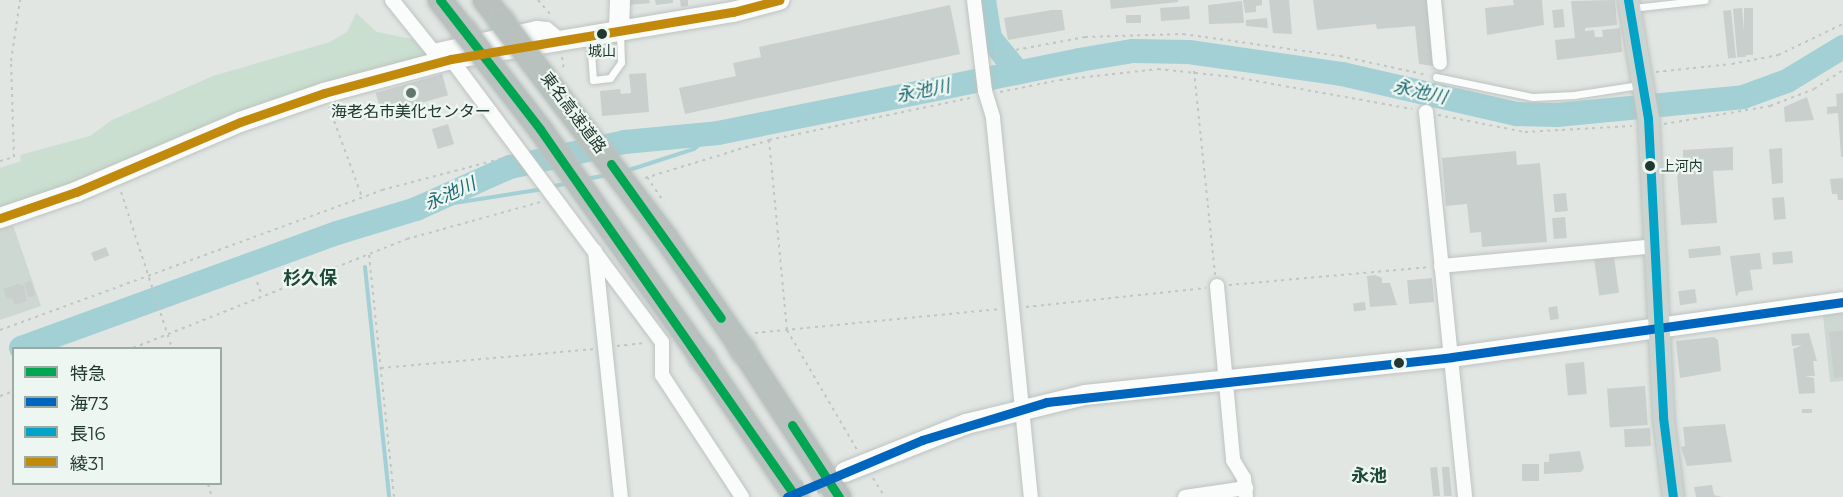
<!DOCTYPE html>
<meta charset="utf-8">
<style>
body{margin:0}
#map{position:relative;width:1843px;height:497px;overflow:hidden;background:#e1e6e3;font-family:Montserrat,"Noto Sans JP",sans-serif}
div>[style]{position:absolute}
.built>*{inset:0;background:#ced8d3}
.green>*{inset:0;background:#cadfcf}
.stream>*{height:4px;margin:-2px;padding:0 2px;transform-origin:2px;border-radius:2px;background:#a2d0d4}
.river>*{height:24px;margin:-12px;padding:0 12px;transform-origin:12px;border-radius:12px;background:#a2d0d4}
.building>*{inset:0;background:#c9cfcc;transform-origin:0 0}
.secondary-tunnel>*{height:20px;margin-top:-10px;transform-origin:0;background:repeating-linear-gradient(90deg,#bac3bf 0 20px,transparent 0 30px)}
.path>*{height:2px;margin-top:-1px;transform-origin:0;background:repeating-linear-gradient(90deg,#bfc7c5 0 3px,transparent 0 7.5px)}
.roads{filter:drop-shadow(0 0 2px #bec3c0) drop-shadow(0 0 2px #bec3c0)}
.lane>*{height:7px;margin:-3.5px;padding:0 3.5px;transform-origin:3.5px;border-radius:3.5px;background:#fafbfb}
.street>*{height:14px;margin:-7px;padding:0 7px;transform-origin:7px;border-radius:7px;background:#fafbfb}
.secondary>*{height:20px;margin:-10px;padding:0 10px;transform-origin:10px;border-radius:10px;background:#fafbfb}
.primary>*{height:21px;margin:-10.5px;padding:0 10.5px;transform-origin:10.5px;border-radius:10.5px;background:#ccd4d1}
.highway>*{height:24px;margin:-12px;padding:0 12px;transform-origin:12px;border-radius:12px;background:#b9c1be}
.bridges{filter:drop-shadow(0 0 2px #bbc3c0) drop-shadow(0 0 2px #bbc3c0)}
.highway-bridge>*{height:24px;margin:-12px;padding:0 12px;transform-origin:12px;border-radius:12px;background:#b9c1be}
.bus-1>*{height:9px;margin:-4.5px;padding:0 4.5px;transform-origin:4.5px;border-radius:4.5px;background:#00a651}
.bus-2>*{height:9px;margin:-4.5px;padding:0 4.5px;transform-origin:4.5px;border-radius:4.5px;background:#0065bd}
.bus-3>*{height:9px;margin:-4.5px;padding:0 4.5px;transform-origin:4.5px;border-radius:4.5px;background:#02a3c6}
.bus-4>*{height:9px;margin:-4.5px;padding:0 4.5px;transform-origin:4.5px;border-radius:4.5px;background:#c18a0c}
.dots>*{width:16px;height:16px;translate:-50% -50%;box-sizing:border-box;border:3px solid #eef6f1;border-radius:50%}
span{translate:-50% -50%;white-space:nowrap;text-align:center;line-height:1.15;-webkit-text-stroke:4.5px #eef6f1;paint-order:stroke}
.bus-label{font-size:14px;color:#203830}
.left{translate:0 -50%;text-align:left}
.poi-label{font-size:16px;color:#203830}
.street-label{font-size:16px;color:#203830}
.water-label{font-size:18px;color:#1d6971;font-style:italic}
.neighbourhood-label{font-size:18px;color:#1d493b;font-weight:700}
.legend{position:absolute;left:12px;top:347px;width:210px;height:138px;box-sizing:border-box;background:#eef6f1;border:2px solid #9caaa4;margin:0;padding:8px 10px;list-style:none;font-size:18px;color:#203830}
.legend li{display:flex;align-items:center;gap:12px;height:30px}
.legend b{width:30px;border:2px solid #9caaa4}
</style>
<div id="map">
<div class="built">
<div style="clip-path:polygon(13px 225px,41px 306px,0 320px,0 229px)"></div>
<div style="clip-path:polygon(1843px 312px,1843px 381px,1830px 382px,1823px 315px)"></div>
</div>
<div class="green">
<div style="clip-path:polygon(356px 13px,377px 32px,412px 39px,429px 55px,119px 173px,0 207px,0 168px,21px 161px,20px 155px,90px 136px,112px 120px,213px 76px,330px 42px,347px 32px)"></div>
</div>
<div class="stream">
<div style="left:626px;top:171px;width:71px;rotate:-17.9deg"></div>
<div style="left:694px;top:149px;width:26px;rotate:-39deg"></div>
<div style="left:585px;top:179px;width:22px;rotate:-10deg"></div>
<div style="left:550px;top:187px;width:19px;rotate:-12deg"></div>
<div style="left:416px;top:209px;width:129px;rotate:-8.9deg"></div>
<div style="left:365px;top:267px;width:231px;rotate:84deg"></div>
</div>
<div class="river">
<div style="left:984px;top:0;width:38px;rotate:81deg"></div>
<div style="left:990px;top:38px;width:43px;rotate:50.7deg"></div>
<div style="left:21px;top:348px;width:336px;rotate:-20deg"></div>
<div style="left:337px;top:233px;width:83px;rotate:-16.9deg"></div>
<div style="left:416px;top:209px;width:103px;rotate:-24.1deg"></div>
<div style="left:510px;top:167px;width:118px;rotate:-12.3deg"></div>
<div style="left:625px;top:142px;width:93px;rotate:-5.5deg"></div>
<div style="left:718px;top:133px;width:368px;rotate:-11.4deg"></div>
<div style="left:1079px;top:60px;width:55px;rotate:-9.5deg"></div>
<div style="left:1133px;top:51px;width:56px;rotate:1deg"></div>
<div style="left:1189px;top:52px;width:155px;rotate:8.2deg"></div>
<div style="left:1342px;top:74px;width:180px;rotate:12.9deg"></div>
<div style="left:1517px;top:114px;width:40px;rotate:1.4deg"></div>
<div style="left:1557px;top:115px;width:187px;rotate:-5.5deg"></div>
<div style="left:1743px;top:97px;width:47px;rotate:-20deg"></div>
<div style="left:1787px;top:81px;width:66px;rotate:-31.3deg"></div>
</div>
<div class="building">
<div style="clip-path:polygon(628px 0,649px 0,650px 3px,628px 5px)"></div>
<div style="clip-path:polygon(655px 0,673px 0,673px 3px,656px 5px)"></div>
<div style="clip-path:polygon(680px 0,688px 0,688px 6px,681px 7px)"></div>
<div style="clip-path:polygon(1110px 0,1178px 0,1178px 2px,1111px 9px)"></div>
<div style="clip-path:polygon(1262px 0,1262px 5px,1256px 6px,1256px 12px,1245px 13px,1243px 0)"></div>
<div style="clip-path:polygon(1269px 0,1289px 0,1292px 34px,1273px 33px)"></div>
<div style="clip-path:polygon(1313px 0,1427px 0,1433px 66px,1419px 64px,1415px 26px,1377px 29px,1376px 24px,1317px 30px)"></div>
<div style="clip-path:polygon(1513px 0,1542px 0,1544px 25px,1487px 35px,1485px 8px,1514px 5px)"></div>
<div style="clip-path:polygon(1615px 0,1617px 25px,1585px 28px,1585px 31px,1594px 30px,1595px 37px,1603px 37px,1602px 30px,1620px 28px,1622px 52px,1557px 60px,1555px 40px,1575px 38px,1571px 1px)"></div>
<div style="clip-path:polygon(1242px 1px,1244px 23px,1209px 24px,1208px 5px)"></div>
<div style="clip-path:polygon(950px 5px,960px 54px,685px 114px,679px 88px,736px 76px,733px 63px,761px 57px,759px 47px)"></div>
<div style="left:1189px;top:6px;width:13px;height:29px;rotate:86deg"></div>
<div style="left:1742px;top:8px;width:49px;height:9px;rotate:85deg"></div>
<div style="left:1744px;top:8px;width:9px;height:47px"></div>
<div style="left:1563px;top:9px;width:18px;height:11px;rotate:84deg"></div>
<div style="clip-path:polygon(1052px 10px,1062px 10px,1065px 30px,1008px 40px,1004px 18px)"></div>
<div style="left:1731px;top:10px;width:48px;height:8px;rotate:84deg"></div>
<div style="left:1141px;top:15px;width:8px;height:15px;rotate:90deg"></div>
<div style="clip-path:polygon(1267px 18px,1268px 28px,1246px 26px,1246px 20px)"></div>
<div style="clip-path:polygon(646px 73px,649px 112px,602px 116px,600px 91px,620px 89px,621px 94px,631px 93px,629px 74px)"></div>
<div style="left:442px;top:74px;width:22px;height:69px;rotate:74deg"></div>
<div style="clip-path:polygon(1843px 93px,1843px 157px,1841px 157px,1838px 113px,1827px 114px,1827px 107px,1837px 106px,1836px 94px)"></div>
<div style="clip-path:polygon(1807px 97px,1814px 120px,1785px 122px,1784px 107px)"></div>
<div style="left:448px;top:124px;width:21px;height:17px;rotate:73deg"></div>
<div style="clip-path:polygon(1733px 147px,1733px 170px,1713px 171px,1717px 223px,1681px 225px,1676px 160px,1683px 160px,1683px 150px)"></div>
<div style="clip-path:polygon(1782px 148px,1783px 183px,1772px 184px,1769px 149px)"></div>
<div style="clip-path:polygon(1516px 151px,1517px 165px,1540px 163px,1547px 242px,1482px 247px,1481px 232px,1470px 233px,1467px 204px,1446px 206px,1442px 158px)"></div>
<div style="clip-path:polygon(1843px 178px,1843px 200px,1838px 200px,1837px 194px,1832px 194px,1830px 179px)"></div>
<div style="left:1566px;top:193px;width:18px;height:13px;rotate:84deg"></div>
<div style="left:1784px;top:197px;width:22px;height:12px;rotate:85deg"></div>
<div style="left:1565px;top:217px;width:21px;height:13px;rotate:85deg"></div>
<div style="left:1720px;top:246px;width:9px;height:32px;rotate:84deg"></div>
<div style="left:106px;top:247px;width:9px;height:16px;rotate:69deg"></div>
<div style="left:1792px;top:251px;width:12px;height:20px;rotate:85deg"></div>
<div style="clip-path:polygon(1760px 253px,1762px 269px,1750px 270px,1753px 290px,1739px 292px,1736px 297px,1730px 256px)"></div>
<div style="left:1614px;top:257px;width:36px;height:20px;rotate:82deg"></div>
<div style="clip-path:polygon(1375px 275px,1382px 278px,1382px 283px,1390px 283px,1397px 305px,1370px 307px,1367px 276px)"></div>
<div style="left:1432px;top:278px;width:24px;height:25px;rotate:85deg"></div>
<div style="left:31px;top:281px;width:15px;height:7px;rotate:74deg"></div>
<div style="clip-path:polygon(18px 284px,24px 286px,27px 301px,15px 305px,12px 298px,7px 299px,3px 289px)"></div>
<div style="left:1695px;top:289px;width:14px;height:17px;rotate:82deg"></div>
<div style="left:1365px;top:302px;width:8px;height:12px;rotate:83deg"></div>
<div style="left:1557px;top:306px;width:13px;height:9px;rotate:81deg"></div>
<div style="clip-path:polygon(1843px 330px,1843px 377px,1834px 378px,1829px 332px)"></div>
<div style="clip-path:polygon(1809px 333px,1817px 361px,1813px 361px,1815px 376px,1805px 376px,1814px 378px,1815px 393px,1799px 394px,1793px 349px,1802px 345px,1792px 346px,1791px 334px)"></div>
<div style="clip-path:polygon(1714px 337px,1718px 340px,1721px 371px,1680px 378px,1676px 341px)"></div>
<div style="left:1584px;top:362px;width:32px;height:19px;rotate:85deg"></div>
<div style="left:1645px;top:386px;width:39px;height:38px;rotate:86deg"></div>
<div style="left:1812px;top:409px;width:4px;height:10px;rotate:90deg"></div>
<div style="clip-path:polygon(1725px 424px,1732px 462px,1687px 466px,1681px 447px,1685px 446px,1683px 427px)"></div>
<div style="left:1650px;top:428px;width:18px;height:26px;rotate:87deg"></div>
<div style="clip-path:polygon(1580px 451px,1584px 468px,1581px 472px,1544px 474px,1544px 462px,1549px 462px,1549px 454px)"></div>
<div style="left:1522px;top:464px;width:17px;height:17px"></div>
<div style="left:1437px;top:467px;width:29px;height:7px;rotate:84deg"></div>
<div style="clip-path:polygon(1442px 467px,1449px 467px,1452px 496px,1444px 496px)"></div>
<div style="clip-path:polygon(1712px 485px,1714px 495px,1722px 497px,1696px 497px,1694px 487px)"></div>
</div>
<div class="secondary-tunnel">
<div style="left:787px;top:497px;width:58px;rotate:-23.5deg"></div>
</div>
<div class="path">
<div style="left:538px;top:0;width:21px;rotate:49deg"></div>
<div style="left:994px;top:54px;width:93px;rotate:-10.6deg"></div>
<div style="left:1085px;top:37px;width:98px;rotate:-1.8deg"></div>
<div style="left:1183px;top:34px;width:159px;rotate:8deg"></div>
<div style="left:1340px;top:56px;width:89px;rotate:12.3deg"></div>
<div style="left:562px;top:57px;width:15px;rotate:82deg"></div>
<div style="left:1194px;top:71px;width:205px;rotate:84.1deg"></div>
<div style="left:1656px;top:72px;width:76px;rotate:-6deg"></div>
<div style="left:1732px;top:64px;width:47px;rotate:-11.1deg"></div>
<div style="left:1778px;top:55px;width:72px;rotate:-25.5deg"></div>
<div style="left:1000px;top:92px;width:61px;rotate:-11.3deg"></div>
<div style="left:1060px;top:80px;width:99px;rotate:-6.4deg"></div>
<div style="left:1158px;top:69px;width:76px;rotate:6deg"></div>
<div style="left:1234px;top:77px;width:181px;rotate:10.2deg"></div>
<div style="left:329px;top:107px;width:96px;rotate:69.9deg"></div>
<div style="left:1438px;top:115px;width:89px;rotate:11.1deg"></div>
<div style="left:1525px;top:132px;width:107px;rotate:-3.2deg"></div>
<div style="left:1664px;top:124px;width:108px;rotate:-9.6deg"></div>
<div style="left:1770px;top:106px;width:47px;rotate:-21.1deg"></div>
<div style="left:1814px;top:89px;width:35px;rotate:-33deg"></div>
<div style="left:769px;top:140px;width:191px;rotate:84.6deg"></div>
<div style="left:787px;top:330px;width:139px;rotate:59.7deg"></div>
<div style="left:0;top:161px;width:15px;rotate:-16deg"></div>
<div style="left:14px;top:157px;width:96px;rotate:-91.8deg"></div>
<div style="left:11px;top:61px;width:62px;rotate:-81.6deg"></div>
<div style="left:647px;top:177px;width:30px;rotate:56deg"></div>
<div style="left:645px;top:178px;width:130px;rotate:-17deg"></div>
<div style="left:769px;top:140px;width:209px;rotate:-11.8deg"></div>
<div style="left:121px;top:192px;width:164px;rotate:71.9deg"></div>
<div style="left:369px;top:255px;width:243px;rotate:84.1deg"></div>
<div style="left:257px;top:282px;width:15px;rotate:70deg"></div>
<div style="left:1229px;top:285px;width:202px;rotate:-5.1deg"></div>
<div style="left:1026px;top:307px;width:181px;rotate:-6deg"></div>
<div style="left:0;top:330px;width:407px;rotate:-20.1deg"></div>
<div style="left:382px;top:190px;width:130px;rotate:-14.7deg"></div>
<div style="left:755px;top:333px;width:246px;rotate:-5.6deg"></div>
<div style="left:617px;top:346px;width:30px;rotate:-6deg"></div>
<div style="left:133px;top:348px;width:295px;rotate:-21.7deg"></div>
<div style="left:407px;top:239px;width:138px;rotate:-15.5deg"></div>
<div style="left:381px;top:368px;width:214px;rotate:-5.1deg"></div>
<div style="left:0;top:396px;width:15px;rotate:-20deg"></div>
<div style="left:873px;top:478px;width:22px;rotate:58deg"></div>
<div style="left:208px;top:484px;width:14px;rotate:73deg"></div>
</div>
<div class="roads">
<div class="lane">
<div style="left:1632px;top:8px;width:73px;rotate:-6.3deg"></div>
<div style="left:590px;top:38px;width:42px;rotate:85.9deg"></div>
<div style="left:593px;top:80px;width:17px;rotate:-7deg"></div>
<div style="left:610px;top:78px;width:19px;rotate:-55deg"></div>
<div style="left:621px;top:62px;width:30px;rotate:-92deg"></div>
<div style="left:1436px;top:77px;width:99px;rotate:11.7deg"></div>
<div style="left:1533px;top:97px;width:41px;rotate:-2.8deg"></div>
<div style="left:1574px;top:95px;width:66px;rotate:-8.7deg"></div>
</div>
<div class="street">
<div style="left:392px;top:0;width:65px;rotate:51.2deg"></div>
<div style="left:433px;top:51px;width:107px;rotate:-12.5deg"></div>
<div style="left:537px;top:28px;width:10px;rotate:6deg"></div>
<div style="left:547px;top:29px;width:16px;rotate:40deg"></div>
<div style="left:974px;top:0;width:92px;rotate:83.1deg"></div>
<div style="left:985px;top:91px;width:28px;rotate:73deg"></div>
<div style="left:993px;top:118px;width:381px;rotate:84.3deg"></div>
<div style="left:1434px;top:0;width:63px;rotate:84.6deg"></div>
<div style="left:451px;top:59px;width:353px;rotate:53.3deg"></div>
<div style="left:662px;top:342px;width:33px;rotate:90deg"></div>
<div style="left:662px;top:375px;width:146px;rotate:56.7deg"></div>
<div style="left:1426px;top:112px;width:387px;rotate:84.2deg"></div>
<div style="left:595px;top:251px;width:247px;rotate:84deg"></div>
<div style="left:1441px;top:266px;width:215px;rotate:-5.3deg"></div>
<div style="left:1217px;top:286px;width:175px;rotate:84.7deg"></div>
<div style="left:1233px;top:460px;width:21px;rotate:59deg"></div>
<div style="left:1244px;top:478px;width:19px;rotate:84deg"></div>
<div style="left:1185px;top:497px;width:62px;rotate:-8.4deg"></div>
</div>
<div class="secondary">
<div style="left:619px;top:29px;width:29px;rotate:-88deg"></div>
<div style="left:0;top:218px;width:80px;rotate:-18.9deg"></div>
<div style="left:76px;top:192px;width:178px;rotate:-23.1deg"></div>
<div style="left:240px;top:122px;width:89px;rotate:-19deg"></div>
<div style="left:324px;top:93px;width:131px;rotate:-15deg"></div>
<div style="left:451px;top:59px;width:286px;rotate:-9.5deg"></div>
<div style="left:733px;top:12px;width:48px;rotate:-14.6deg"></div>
<div style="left:845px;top:472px;width:130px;rotate:-21.6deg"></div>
<div style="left:966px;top:424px;width:122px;rotate:-13.7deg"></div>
<div style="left:1085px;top:395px;width:369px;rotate:-5.9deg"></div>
<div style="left:1452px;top:357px;width:395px;rotate:-8deg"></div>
</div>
<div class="primary">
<div style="left:1628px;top:0;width:120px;rotate:80.4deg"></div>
<div style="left:1648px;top:118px;width:299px;rotate:87.1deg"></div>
<div style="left:1663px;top:417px;width:81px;rotate:82.9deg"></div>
</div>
<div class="highway">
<div style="left:440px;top:0;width:41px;rotate:52deg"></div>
<div style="left:485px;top:0;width:28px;rotate:52deg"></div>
<div style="left:743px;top:350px;width:176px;rotate:56.9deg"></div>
<div style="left:702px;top:358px;width:168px;rotate:55.9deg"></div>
</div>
</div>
<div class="bridges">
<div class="highway-bridge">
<div style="left:502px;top:22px;width:271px;rotate:52.8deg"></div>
<div style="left:666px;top:238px;width:136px;rotate:55.5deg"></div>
<div style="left:465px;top:32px;width:123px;rotate:52.3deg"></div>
<div style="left:540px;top:129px;width:281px;rotate:54.7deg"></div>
</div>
</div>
<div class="bus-1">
<div style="left:440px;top:0;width:163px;rotate:52.2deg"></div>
<div style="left:540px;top:129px;width:448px;rotate:55.2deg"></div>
<div style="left:611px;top:164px;width:189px;rotate:54.5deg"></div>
<div style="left:792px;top:425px;width:86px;rotate:56.9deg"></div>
</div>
<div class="bus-2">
<div style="left:787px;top:497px;width:147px;rotate:-22.9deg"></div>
<div style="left:922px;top:440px;width:131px;rotate:-16.9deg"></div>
<div style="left:1047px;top:402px;width:407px;rotate:-6.3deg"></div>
<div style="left:1452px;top:357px;width:395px;rotate:-8deg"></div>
</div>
<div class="bus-3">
<div style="left:1628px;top:0;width:120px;rotate:80.4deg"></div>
<div style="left:1648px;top:118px;width:299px;rotate:87.1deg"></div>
<div style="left:1663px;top:417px;width:81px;rotate:82.9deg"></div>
</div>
<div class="bus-4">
<div style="left:0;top:218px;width:80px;rotate:-18.9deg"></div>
<div style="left:76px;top:192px;width:178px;rotate:-23.1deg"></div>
<div style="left:240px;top:122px;width:89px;rotate:-19deg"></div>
<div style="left:324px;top:93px;width:131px;rotate:-15deg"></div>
<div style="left:451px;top:59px;width:286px;rotate:-9.5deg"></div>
<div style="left:733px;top:12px;width:48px;rotate:-14.6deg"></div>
</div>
<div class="dots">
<div style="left:602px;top:34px;background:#203830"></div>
<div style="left:411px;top:93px;background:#64756f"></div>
<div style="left:1650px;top:166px;background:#203830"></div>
<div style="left:1399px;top:363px;background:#203830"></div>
</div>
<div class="bus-label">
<span style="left:602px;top:51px">城山</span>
<span class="left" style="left:1661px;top:166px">上河内</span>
</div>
<div class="poi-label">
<span style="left:411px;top:112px">海老名市美化センター</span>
</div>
<div class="street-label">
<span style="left:573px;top:113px;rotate:53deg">東名高速道路</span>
</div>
<div class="water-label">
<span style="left:923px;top:91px;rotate:-11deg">永池川</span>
<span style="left:1420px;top:92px;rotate:13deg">永池川</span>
<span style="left:450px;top:194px;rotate:-24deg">永池川</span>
</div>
<div class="neighbourhood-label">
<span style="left:310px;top:278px">杉久保</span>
<span style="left:1369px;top:476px">永池</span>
</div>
<ul class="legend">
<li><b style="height:8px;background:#00a651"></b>特急</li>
<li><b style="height:8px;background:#0065bd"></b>海73</li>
<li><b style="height:8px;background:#02a3c6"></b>長16</li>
<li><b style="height:8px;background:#c18a0c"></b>綾31</li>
</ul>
</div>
